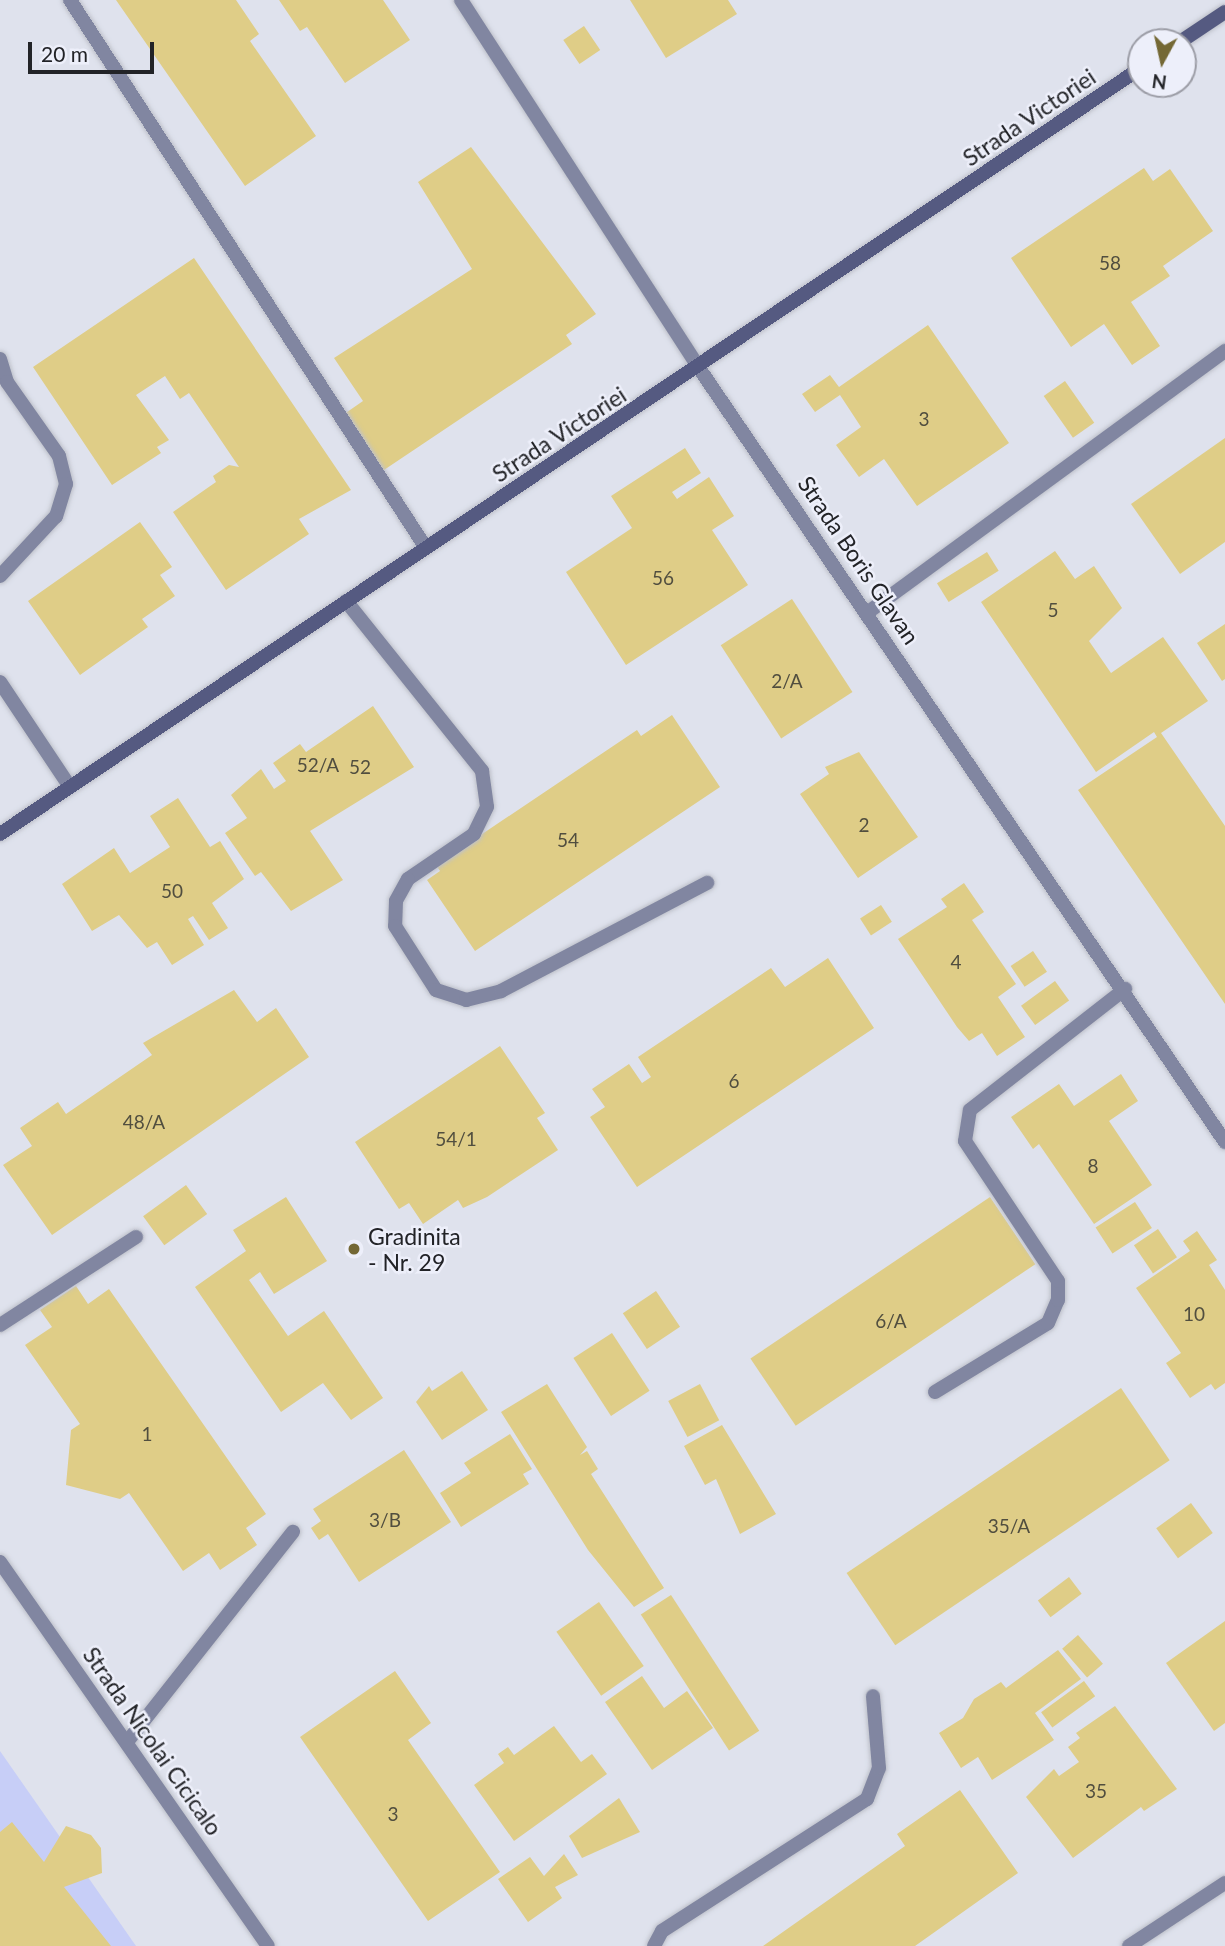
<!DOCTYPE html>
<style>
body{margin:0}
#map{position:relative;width:1225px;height:1946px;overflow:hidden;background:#dfe2ed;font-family:Lato,sans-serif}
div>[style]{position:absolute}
.green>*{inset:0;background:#c7cef7}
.building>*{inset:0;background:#dfcd87;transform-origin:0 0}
.roads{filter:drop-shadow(0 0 2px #bdc0c9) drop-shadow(0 0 2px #bdc0c9)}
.lane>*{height:14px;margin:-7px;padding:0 7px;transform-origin:7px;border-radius:7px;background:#8186a1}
.street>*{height:14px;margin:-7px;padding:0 7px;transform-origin:7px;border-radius:7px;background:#8186a1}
.secondary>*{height:14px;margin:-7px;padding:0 7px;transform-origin:7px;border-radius:7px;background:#555a81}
.dots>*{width:19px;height:19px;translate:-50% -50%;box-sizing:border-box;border:4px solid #edeffa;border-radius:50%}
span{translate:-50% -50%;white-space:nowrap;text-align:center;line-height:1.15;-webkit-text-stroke:5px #edeffa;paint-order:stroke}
.number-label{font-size:19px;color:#514e3f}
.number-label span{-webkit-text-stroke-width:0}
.street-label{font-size:23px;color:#222327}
.poi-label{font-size:23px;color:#222327}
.left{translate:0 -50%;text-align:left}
.north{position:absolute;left:1127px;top:28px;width:70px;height:70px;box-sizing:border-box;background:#edeffa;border:2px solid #9c9da6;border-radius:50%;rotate:188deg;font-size:19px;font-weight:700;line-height:28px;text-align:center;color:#222327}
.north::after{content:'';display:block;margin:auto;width:24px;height:32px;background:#746835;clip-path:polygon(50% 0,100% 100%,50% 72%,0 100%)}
.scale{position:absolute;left:28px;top:42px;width:126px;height:32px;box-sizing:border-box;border:4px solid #222327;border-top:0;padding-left:9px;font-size:21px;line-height:24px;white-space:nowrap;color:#222327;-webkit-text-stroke:5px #edeffa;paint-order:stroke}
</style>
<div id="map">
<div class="green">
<div style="clip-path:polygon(0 1751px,136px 1946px,0 1946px)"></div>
</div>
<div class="building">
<div style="clip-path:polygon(116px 0,236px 0,259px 34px,250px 41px,316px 136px,245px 186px)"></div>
<div style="clip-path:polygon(279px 0,383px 0,410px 40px,345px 83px,307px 27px,300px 31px)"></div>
<div style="clip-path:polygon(630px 0,728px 0,737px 14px,666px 58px)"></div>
<div style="left:584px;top:26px;width:29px;height:25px;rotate:56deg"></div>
<div style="clip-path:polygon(471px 147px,596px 314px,566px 335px,572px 344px,375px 476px,337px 419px,363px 401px,334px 358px,472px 269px,418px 182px)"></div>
<div style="clip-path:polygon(1144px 168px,1153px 181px,1170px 169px,1213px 231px,1163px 266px,1170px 276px,1131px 302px,1160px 346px,1132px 365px,1104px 324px,1071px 347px,1011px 258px)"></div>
<div style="clip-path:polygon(194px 258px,351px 490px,299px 519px,309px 534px,226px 590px,173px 512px,216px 482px,213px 476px,229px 465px,239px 467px,189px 393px,180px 399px,165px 376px,136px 395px,169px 440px,157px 447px,161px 453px,112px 485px,33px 367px)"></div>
<div style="clip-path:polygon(928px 325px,1009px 443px,917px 506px,884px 459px,859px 477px,836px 445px,861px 427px,840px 395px,815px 412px,802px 394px,830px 375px,839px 387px)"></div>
<div style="left:1065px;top:381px;width:51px;height:26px;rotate:55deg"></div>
<div style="clip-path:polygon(1225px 438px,1225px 542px,1180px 574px,1131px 504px)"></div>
<div style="clip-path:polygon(685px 448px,701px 473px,672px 492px,677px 499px,709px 477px,734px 516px,712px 530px,748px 585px,626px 665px,566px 572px,632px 528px,611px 496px)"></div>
<div style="clip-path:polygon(140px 522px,172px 567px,160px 575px,175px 596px,142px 619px,148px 627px,80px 675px,28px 601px)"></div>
<div style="clip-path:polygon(1055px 551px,1075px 579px,1094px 566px,1122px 608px,1089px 641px,1111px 673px,1163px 637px,1208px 701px,1161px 733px,1225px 826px,1225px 1004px,1078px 790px,1157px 737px,1154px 732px,1096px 772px,981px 602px)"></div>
<div style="left:987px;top:552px;width:22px;height:59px;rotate:58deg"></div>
<div style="left:792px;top:599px;width:111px;height:85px;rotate:57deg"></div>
<div style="clip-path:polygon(1225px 624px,1225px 679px,1222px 681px,1197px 643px)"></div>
<div style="clip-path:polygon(373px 706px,414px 767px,310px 831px,343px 880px,291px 911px,261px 872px,255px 876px,225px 833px,247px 818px,231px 795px,261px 769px,274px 789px,286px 781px,273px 763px,300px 744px,306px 752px)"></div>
<div style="clip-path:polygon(672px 715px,720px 787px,475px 951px,427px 880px,440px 871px,436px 865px,637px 730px,641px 736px)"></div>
<div style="clip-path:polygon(859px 752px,918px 837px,858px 878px,800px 794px,829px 774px,825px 767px)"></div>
<div style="clip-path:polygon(178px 798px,210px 847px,220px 841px,244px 879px,212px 903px,228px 928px,209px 940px,193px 916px,188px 919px,204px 945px,172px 965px,157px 942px,147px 948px,119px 915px,92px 931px,62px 884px,114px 848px,130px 873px,170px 847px,150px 816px)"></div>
<div style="clip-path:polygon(964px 883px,984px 912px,972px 920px,1016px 984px,998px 997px,1025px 1037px,997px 1056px,982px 1033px,969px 1041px,957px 1027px,898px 939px,947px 907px,941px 899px)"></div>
<div style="left:881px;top:905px;width:20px;height:25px;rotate:57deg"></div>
<div style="left:1033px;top:951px;width:25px;height:27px;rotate:56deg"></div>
<div style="clip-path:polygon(828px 958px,874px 1028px,637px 1187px,590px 1117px,605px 1107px,592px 1089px,629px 1064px,642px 1083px,651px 1077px,638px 1057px,771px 968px,785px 987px)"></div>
<div style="left:1055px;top:981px;width:24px;height:42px;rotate:54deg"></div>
<div style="clip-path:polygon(234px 990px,257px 1022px,276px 1008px,309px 1057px,52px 1235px,3px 1165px,32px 1146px,20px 1128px,58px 1102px,66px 1114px,152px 1055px,143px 1043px)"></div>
<div style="clip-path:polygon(500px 1046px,545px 1113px,537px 1118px,558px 1150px,487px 1197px,463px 1208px,458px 1200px,423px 1224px,409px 1203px,399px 1209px,355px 1142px)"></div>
<div style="clip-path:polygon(1121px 1074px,1138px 1101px,1109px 1121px,1152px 1185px,1094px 1224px,1039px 1144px,1033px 1149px,1011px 1117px,1059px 1084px,1074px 1106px)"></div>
<div style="left:186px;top:1185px;width:36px;height:53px;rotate:54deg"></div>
<div style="clip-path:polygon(286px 1197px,327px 1261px,274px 1294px,260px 1272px,249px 1280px,288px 1336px,324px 1311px,383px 1398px,351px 1420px,323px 1383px,281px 1412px,195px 1287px,246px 1251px,233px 1230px)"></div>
<div style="left:990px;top:1197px;width:81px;height:289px;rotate:56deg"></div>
<div style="left:1135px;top:1202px;width:31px;height:47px;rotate:57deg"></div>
<div style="left:1158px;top:1229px;width:34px;height:29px;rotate:56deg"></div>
<div style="clip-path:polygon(1197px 1231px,1217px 1260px,1209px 1265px,1225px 1290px,1225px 1383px,1215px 1390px,1211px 1384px,1190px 1398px,1166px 1363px,1181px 1353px,1136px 1288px,1190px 1251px,1183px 1241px)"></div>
<div style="clip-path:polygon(76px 1286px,88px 1304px,109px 1289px,266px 1514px,246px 1528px,257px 1545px,220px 1570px,209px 1553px,183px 1571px,129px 1493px,120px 1499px,66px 1485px,71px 1430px,80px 1424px,25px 1345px,52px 1327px,40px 1310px)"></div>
<div style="left:656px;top:1291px;width:43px;height:40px;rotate:56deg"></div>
<div style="left:612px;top:1333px;width:69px;height:46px;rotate:57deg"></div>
<div style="clip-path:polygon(462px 1371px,488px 1410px,442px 1440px,416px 1402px,429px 1386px,432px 1391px)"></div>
<div style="clip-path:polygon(547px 1384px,587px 1447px,580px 1455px,587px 1451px,598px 1469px,591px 1474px,664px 1588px,634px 1607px,588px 1550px,501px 1412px)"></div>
<div style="left:700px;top:1384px;width:41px;height:36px;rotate:62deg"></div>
<div style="left:1121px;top:1388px;width:87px;height:331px;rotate:56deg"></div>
<div style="clip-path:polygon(722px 1425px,776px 1514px,740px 1534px,716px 1479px,705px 1485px,684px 1446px)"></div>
<div style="clip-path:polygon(510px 1434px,532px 1469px,523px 1474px,529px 1484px,461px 1527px,440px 1493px,471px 1473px,464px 1463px)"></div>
<div style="clip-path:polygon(404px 1450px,451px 1522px,359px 1582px,328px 1534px,319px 1540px,311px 1528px,321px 1521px,313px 1509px)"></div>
<div style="left:1191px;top:1503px;width:37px;height:43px;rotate:54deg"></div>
<div style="left:1069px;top:1577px;width:21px;height:39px;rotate:53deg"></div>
<div style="left:671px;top:1595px;width:162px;height:36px;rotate:57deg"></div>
<div style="left:599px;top:1602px;width:78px;height:52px;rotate:55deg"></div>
<div style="clip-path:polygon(1225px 1621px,1225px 1723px,1214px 1731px,1166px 1663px)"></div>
<div style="left:1078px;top:1635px;width:38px;height:21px;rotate:49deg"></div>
<div style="clip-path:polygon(1058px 1650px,1081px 1679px,1035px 1713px,1054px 1740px,992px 1780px,978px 1757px,961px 1768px,939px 1733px,963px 1718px,974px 1699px,1001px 1682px,1006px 1688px)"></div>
<div style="clip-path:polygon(395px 1671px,431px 1723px,408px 1740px,500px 1872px,428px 1921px,300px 1737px)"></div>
<div style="clip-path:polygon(642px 1676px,664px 1708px,687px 1691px,713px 1728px,652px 1770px,605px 1702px)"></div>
<div style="left:1084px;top:1681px;width:19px;height:53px;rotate:54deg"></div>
<div style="clip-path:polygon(1115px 1706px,1177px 1789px,1144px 1811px,1141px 1807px,1073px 1858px,1026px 1797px,1054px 1769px,1059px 1776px,1079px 1762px,1068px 1747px,1080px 1738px,1076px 1733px)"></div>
<div style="clip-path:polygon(554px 1726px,581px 1762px,592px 1754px,607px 1774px,514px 1841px,474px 1785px,504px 1763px,498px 1754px,508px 1747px,514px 1755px)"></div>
<div style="clip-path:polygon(960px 1790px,1018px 1873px,915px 1946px,763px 1946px,905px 1846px,897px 1834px)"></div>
<div style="clip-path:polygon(619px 1798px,640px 1832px,582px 1858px,569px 1836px)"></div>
<div style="clip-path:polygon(12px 1822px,44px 1862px,66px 1826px,91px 1835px,101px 1848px,102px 1873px,64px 1887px,111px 1946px,0 1946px,0 1832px)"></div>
<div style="clip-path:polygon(564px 1854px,578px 1875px,555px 1887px,562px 1898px,528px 1922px,498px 1879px,530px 1857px,544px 1876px)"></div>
</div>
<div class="roads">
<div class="lane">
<div style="left:70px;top:0;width:653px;rotate:56.99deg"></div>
<div style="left:0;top:359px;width:24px;rotate:73deg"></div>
<div style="left:7px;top:382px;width:90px;rotate:54.9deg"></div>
<div style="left:59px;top:456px;width:29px;rotate:76deg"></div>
<div style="left:66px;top:484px;width:34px;rotate:107deg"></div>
<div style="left:56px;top:516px;width:82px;rotate:133deg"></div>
<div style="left:346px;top:601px;width:218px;rotate:51.3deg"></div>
<div style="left:482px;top:771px;width:36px;rotate:82deg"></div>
<div style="left:487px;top:807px;width:30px;rotate:116deg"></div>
<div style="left:474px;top:834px;width:80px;rotate:145.7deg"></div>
<div style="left:408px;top:879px;width:25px;rotate:119deg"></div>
<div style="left:396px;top:901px;width:25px;rotate:92deg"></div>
<div style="left:395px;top:926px;width:76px;rotate:57.4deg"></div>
<div style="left:436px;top:990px;width:32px;rotate:18deg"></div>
<div style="left:466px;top:1000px;width:36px;rotate:-14deg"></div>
<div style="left:501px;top:991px;width:233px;rotate:-27.7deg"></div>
<div style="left:867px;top:613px;width:444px;rotate:-36.2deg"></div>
<div style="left:0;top:682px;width:126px;rotate:56.3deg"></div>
<div style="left:0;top:1325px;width:162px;rotate:-32.9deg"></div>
<div style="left:935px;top:1392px;width:132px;rotate:-31.4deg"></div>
<div style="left:1048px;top:1323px;width:25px;rotate:-67deg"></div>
<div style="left:1058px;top:1300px;width:19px;rotate:-90deg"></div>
<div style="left:1058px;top:1281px;width:168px;rotate:-123.6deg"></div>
<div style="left:965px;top:1141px;width:31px;rotate:-81deg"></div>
<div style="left:970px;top:1110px;width:197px;rotate:-38deg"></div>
<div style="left:127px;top:1742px;width:268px;rotate:-51.7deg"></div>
<div style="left:654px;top:1946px;width:17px;rotate:-62deg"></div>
<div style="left:662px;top:1931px;width:244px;rotate:-32.8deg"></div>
<div style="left:867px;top:1799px;width:33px;rotate:-69deg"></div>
<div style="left:879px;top:1768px;width:72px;rotate:-94.8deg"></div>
</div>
<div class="street">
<div style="left:461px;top:0;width:438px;rotate:57.1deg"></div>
<div style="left:699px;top:368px;width:936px;rotate:55.8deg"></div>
<div style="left:0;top:1562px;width:468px;rotate:55.1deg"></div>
<div style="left:1129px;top:1946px;width:115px;rotate:-33.3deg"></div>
</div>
<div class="secondary">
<div style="left:1180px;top:42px;width:54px;rotate:-33.7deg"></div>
<div style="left:0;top:834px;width:1374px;rotate:-33.88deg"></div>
</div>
</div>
<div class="dots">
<div style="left:354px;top:1249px;background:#746835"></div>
</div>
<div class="number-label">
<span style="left:1110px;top:263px">58</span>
<span style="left:924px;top:419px">3</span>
<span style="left:663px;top:578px">56</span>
<span style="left:1053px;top:610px">5</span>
<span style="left:787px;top:681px">2/A</span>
<span style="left:318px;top:765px">52/A</span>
<span style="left:360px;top:767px">52</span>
<span style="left:864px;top:825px">2</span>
<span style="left:568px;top:840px">54</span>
<span style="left:172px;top:891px">50</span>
<span style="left:956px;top:962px">4</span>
<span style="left:734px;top:1081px">6</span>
<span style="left:144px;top:1122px">48/A</span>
<span style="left:456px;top:1139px">54/1</span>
<span style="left:1093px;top:1166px">8</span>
<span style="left:1194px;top:1314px">10</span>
<span style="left:891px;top:1321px">6/A</span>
<span style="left:147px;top:1434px">1</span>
<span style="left:385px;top:1520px">3/B</span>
<span style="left:1009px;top:1526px">35/A</span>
<span style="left:1096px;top:1791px">35</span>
<span style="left:393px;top:1814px">3</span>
</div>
<div class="street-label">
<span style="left:1029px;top:117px;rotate:-34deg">Strada Victoriei</span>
<span style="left:559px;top:434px;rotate:-33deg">Strada Victoriei</span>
<span style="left:859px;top:560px;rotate:56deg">Strada Boris Glavan</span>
<span style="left:153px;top:1741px;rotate:55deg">Strada Nicolai Cicicalo</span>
</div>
<div class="poi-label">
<span class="left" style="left:368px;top:1249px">Gradinita<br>- Nr. 29</span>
</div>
<div class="north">N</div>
<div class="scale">20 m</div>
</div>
